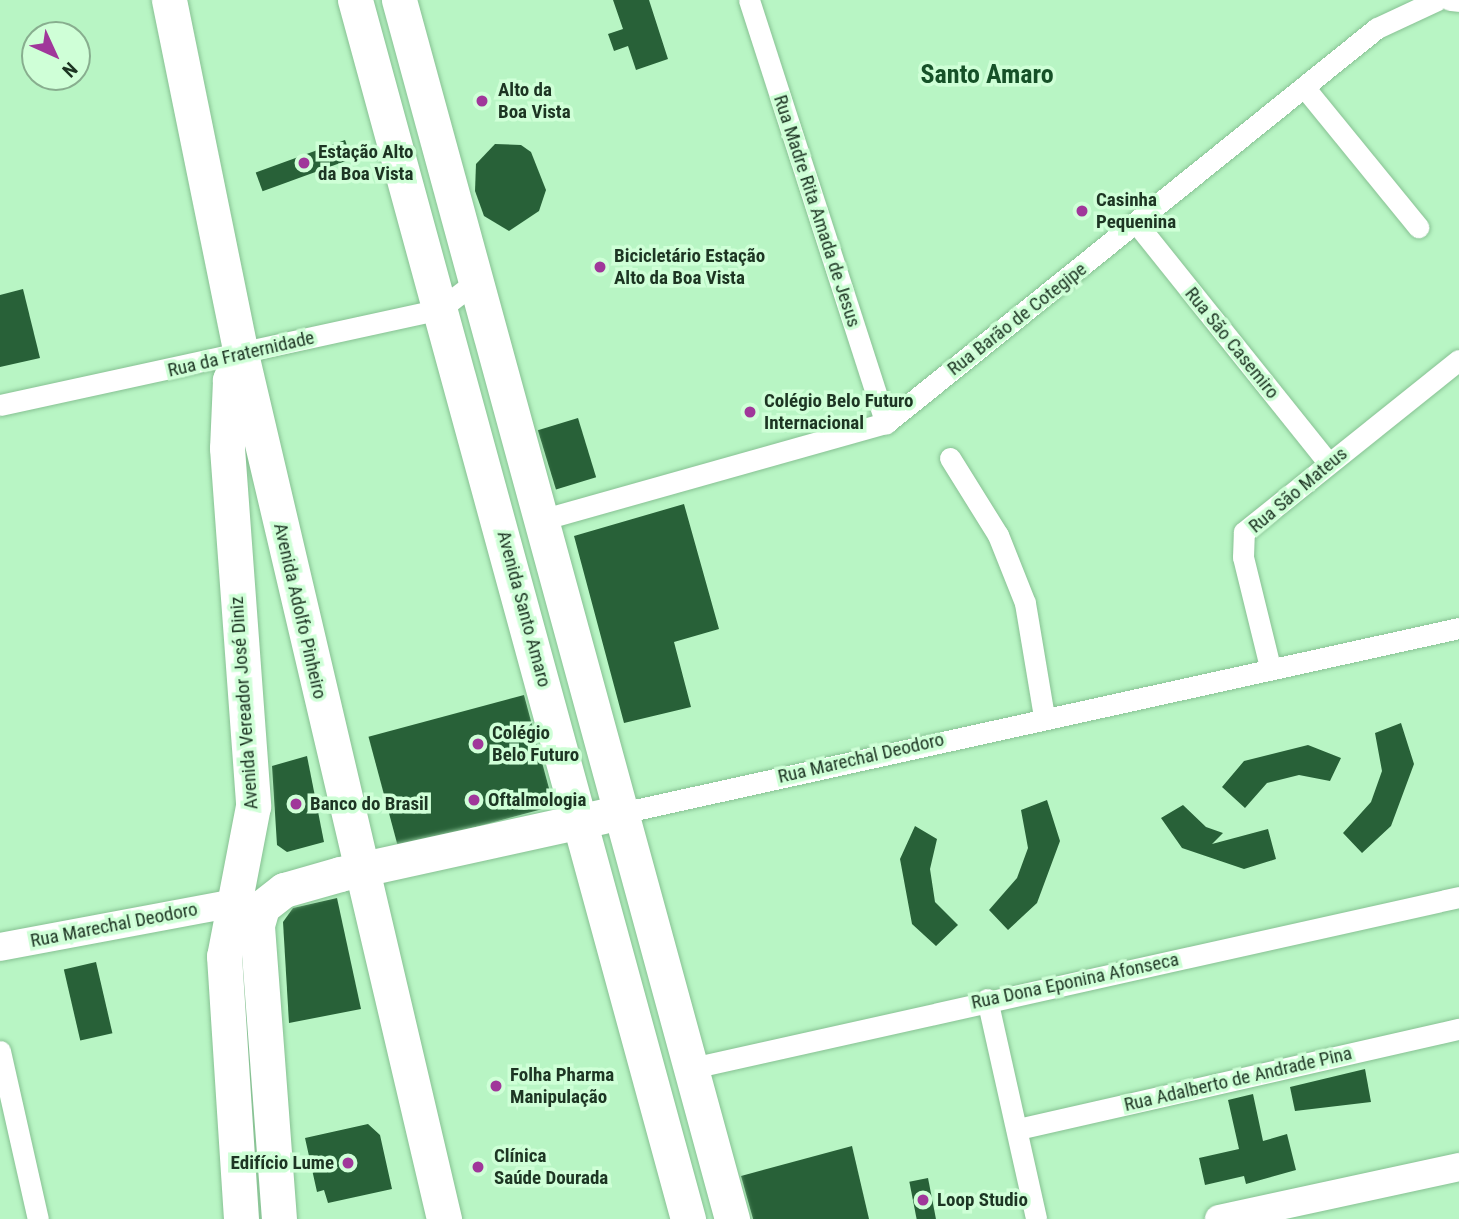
<!DOCTYPE html>
<meta charset="utf-8">
<style>
body{margin:0}
#map{position:relative;width:1459px;height:1219px;overflow:hidden;background:#b8f5c4;font-family:"Roboto Condensed",sans-serif}
div>[style]{position:absolute}
.building>*{inset:0;background:#286138;transform-origin:0 0}
.roads{filter:drop-shadow(0 0 2px #87c193) drop-shadow(0 0 2px #87c193)}
.minor>*{height:21px;margin:-10.5px;padding:0 10.5px;transform-origin:10.5px;border-radius:10.5px;background:#fff}
.tertiary>*{height:28px;margin:-14px;padding:0 14px;transform-origin:14px;border-radius:14px;background:#fff}
.primary>*{height:35px;margin:-17.5px;padding:0 17.5px;transform-origin:17.5px;border-radius:17.5px;background:#fff}
.dots>*{width:19px;height:19px;translate:-50% -50%;box-sizing:border-box;border:4px solid #cfffd7;border-radius:50%}
span{translate:-50% -50%;white-space:nowrap;text-align:center;line-height:1.15;-webkit-text-stroke:7px #cfffd7;paint-order:stroke}
.poi-label{font-size:19px;color:#1d3523;font-weight:700}
.left{translate:0 -50%;text-align:left}
.right{translate:-100% -50%;text-align:right}
.street-label{font-size:19px;color:#1d3523}
.district-label{font-size:26px;color:#165128;font-weight:700}
.north{position:absolute;left:21px;top:21px;width:70px;height:70px;box-sizing:border-box;background:#cfffd7;border:2px solid #88ae8f;border-radius:50%;rotate:135deg;font-size:19px;font-weight:700;line-height:28px;text-align:center;color:#1d3523}
.north::after{content:'';display:block;margin:auto;width:24px;height:32px;background:#a0379a;clip-path:polygon(50% 0,100% 100%,50% 72%,0 100%)}
</style>
<div id="map">
<div class="building">
<div style="clip-path:polygon(613px 0,649px 0,668px 59px,636px 70px,628px 46px,614px 51px,608px 34px,623px 29px)"></div>
<div style="left:345px;top:140px;width:20px;height:95px;rotate:70deg"></div>
<div style="clip-path:polygon(495px 144px,521px 145px,531px 152px,546px 190px,539px 211px,509px 231px,484px 216px,475px 191px,476px 164px)"></div>
<div style="clip-path:polygon(23px 289px,40px 358px,0 367px,0 295px)"></div>
<div style="left:578px;top:418px;width:62px;height:42px;rotate:73deg"></div>
<div style="clip-path:polygon(684px 504px,719px 629px,674px 642px,691px 707px,624px 723px,574px 536px)"></div>
<div style="left:524px;top:695px;width:115px;height:161px;rotate:75deg"></div>
<div style="clip-path:polygon(1401px 723px,1414px 764px,1391px 826px,1362px 853px,1343px 833px,1371px 802px,1382px 771px,1375px 733px)"></div>
<div style="clip-path:polygon(1308px 745px,1341px 758px,1330px 781px,1299px 775px,1267px 783px,1245px 808px,1222px 787px,1244px 761px)"></div>
<div style="clip-path:polygon(307px 756px,324px 842px,287px 852px,277px 845px,272px 766px)"></div>
<div style="clip-path:polygon(1047px 800px,1060px 841px,1037px 903px,1008px 930px,989px 910px,1017px 878px,1028px 848px,1021px 810px)"></div>
<div style="clip-path:polygon(1183px 805px,1206px 827px,1223px 833px,1212px 844px,1268px 829px,1276px 859px,1244px 869px,1182px 848px,1161px 818px)"></div>
<div style="clip-path:polygon(915px 826px,937px 839px,930px 869px,935px 902px,958px 925px,936px 946px,912px 924px,900px 859px)"></div>
<div style="clip-path:polygon(337px 898px,361px 1009px,289px 1023px,283px 922px,293px 908px)"></div>
<div style="left:96px;top:962px;width:73px;height:33px;rotate:77deg"></div>
<div style="clip-path:polygon(1365px 1069px,1371px 1102px,1295px 1111px,1290px 1087px)"></div>
<div style="clip-path:polygon(1253px 1094px,1263px 1141px,1287px 1134px,1296px 1170px,1246px 1184px,1244px 1176px,1205px 1185px,1199px 1158px,1239px 1149px,1228px 1100px)"></div>
<div style="clip-path:polygon(368px 1124px,380px 1135px,392px 1189px,328px 1203px,324px 1190px,317px 1192px,305px 1138px)"></div>
<div style="clip-path:polygon(852px 1146px,869px 1219px,753px 1219px,741px 1176px)"></div>
<div style="left:928px;top:1178px;width:42px;height:19px;rotate:79deg"></div>
</div>
<div class="roads">
<div class="minor">
<div style="left:749px;top:0;width:445px;rotate:72.1deg"></div>
<div style="left:1450px;top:0;width:9px;rotate:6deg"></div>
<div style="left:1304px;top:87px;width:181px;rotate:50.8deg"></div>
<div style="left:1137px;top:224px;width:305px;rotate:51.3deg"></div>
<div style="left:0;top:405px;width:450px;rotate:-12.3deg"></div>
<div style="left:440px;top:309px;width:43px;rotate:-37.4deg"></div>
<div style="left:950px;top:458px;width:91px;rotate:58.1deg"></div>
<div style="left:998px;top:535px;width:73px;rotate:68.3deg"></div>
<div style="left:1025px;top:603px;width:116px;rotate:80.5deg"></div>
<div style="left:537px;top:521px;width:362px;rotate:-15.7deg"></div>
<div style="left:886px;top:423px;width:630px;rotate:-38.82deg"></div>
<div style="left:1377px;top:28px;width:66px;rotate:-25deg"></div>
<div style="left:1270px;top:667px;width:113px;rotate:-103.8deg"></div>
<div style="left:1243px;top:557px;width:25px;rotate:-88deg"></div>
<div style="left:1244px;top:532px;width:275px;rotate:-38.7deg"></div>
<div style="left:621px;top:813px;width:858px;rotate:-12.45deg"></div>
<div style="left:987px;top:999px;width:225px;rotate:77.4deg"></div>
<div style="left:0;top:1051px;width:172px;rotate:77.3deg"></div>
<div style="left:692px;top:1068px;width:786px;rotate:-12.57deg"></div>
<div style="left:1018px;top:1129px;width:452px;rotate:-12.8deg"></div>
</div>
<div class="tertiary">
<div style="left:0;top:947px;width:233px;rotate:-10.6deg"></div>
<div style="left:1219px;top:1219px;width:246px;rotate:-12.2deg"></div>
</div>
<div class="primary">
<div style="left:169px;top:0;width:361px;rotate:78.5deg"></div>
<div style="left:241px;top:354px;width:889px;rotate:76.79deg"></div>
<div style="left:355px;top:0;width:1264px;rotate:74.72deg"></div>
<div style="left:399px;top:0;width:1264px;rotate:74.72deg"></div>
<div style="left:238px;top:360px;width:22px;rotate:112deg"></div>
<div style="left:230px;top:380px;width:68px;rotate:92.5deg"></div>
<div style="left:227px;top:448px;width:359px;rotate:85.8deg"></div>
<div style="left:253px;top:806px;width:153px;rotate:100.9deg"></div>
<div style="left:224px;top:956px;width:264px;rotate:86.3deg"></div>
<div style="left:279px;top:1219px;width:295px;rotate:-94.3deg"></div>
<div style="left:257px;top:925px;width:19px;rotate:-74deg"></div>
<div style="left:262px;top:907px;width:28px;rotate:-38deg"></div>
<div style="left:284px;top:890px;width:58px;rotate:-15.9deg"></div>
<div style="left:340px;top:874px;width:269px;rotate:-12.4deg"></div>
</div>
</div>
<div class="dots">
<div style="left:482px;top:101px;background:#a0379a"></div>
<div style="left:304px;top:163px;background:#a0379a"></div>
<div style="left:1082px;top:211px;background:#a0379a"></div>
<div style="left:600px;top:267px;background:#a0379a"></div>
<div style="left:750px;top:412px;background:#a0379a"></div>
<div style="left:478px;top:744px;background:#a0379a"></div>
<div style="left:474px;top:800px;background:#a0379a"></div>
<div style="left:296px;top:804px;background:#a0379a"></div>
<div style="left:496px;top:1086px;background:#a0379a"></div>
<div style="left:348px;top:1163px;background:#a0379a"></div>
<div style="left:478px;top:1167px;background:#a0379a"></div>
<div style="left:923px;top:1200px;background:#a0379a"></div>
</div>
<div class="poi-label">
<span class="left" style="left:498px;top:101px">Alto da<br>Boa Vista</span>
<span class="left" style="left:318px;top:163px">Estação Alto<br>da Boa Vista</span>
<span class="left" style="left:1096px;top:211px">Casinha<br>Pequenina</span>
<span class="left" style="left:614px;top:267px">Bicicletário Estação<br>Alto da Boa Vista</span>
<span class="left" style="left:764px;top:412px">Colégio Belo Futuro<br>Internacional</span>
<span class="left" style="left:492px;top:744px">Colégio<br>Belo Futuro</span>
<span class="left" style="left:488px;top:800px">Oftalmologia</span>
<span class="left" style="left:310px;top:804px">Banco do Brasil</span>
<span class="left" style="left:510px;top:1086px">Folha Pharma<br>Manipulação</span>
<span class="left" style="left:494px;top:1167px">Clínica<br>Saúde Dourada</span>
<span class="right" style="left:334px;top:1163px">Edifício Lume</span>
<span class="left" style="left:937px;top:1200px">Loop Studio</span>
</div>
<div class="street-label">
<span style="left:817px;top:211px;rotate:72deg">Rua Madre Rita Amada de Jesus</span>
<span style="left:1017px;top:319px;rotate:-38deg">Rua Barão de Cotegipe</span>
<span style="left:1232px;top:343px;rotate:51deg">Rua São Casemiro</span>
<span style="left:241px;top:354px;rotate:-13deg">Rua da Fraternidade</span>
<span style="left:1298px;top:490px;rotate:-40deg">Rua São Mateus</span>
<span style="left:524px;top:609px;rotate:75deg">Avenida Santo Amaro</span>
<span style="left:300px;top:611px;rotate:77deg">Avenida Adolfo Pinheiro</span>
<span style="left:244px;top:703px;rotate:-94deg">Avenida Vereador José Diniz</span>
<span style="left:861px;top:758px;rotate:-13deg">Rua Marechal Deodoro</span>
<span style="left:114px;top:925px;rotate:-11deg">Rua Marechal Deodoro</span>
<span style="left:1075px;top:981px;rotate:-12deg">Rua Dona Eponina Afonseca</span>
<span style="left:1238px;top:1079px;rotate:-13deg">Rua Adalberto de Andrade Pina</span>
</div>
<div class="district-label">
<span style="left:987px;top:75px">Santo Amaro</span>
</div>
<div class="north">N</div>
</div>
